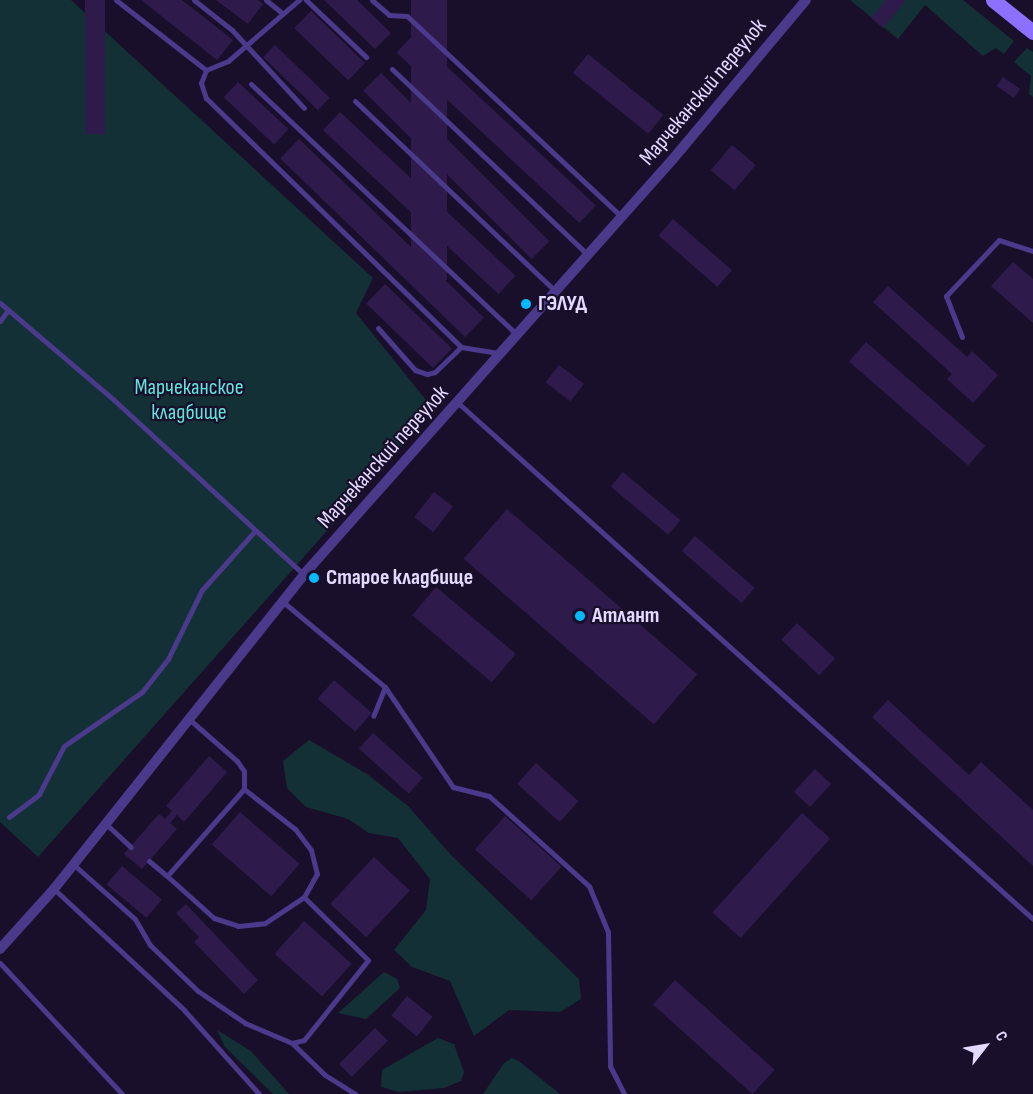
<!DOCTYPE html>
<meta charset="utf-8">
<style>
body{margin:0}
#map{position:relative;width:1033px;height:1094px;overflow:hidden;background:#190f2b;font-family:"Sofia Sans Condensed",sans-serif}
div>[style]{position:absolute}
.green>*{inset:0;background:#123035}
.building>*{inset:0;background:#2e1b4c;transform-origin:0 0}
.service>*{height:5px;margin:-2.5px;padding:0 2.5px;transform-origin:2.5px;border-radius:2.5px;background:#4b398b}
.minor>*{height:10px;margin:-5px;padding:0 5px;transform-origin:5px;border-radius:5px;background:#4b398b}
.secondary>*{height:15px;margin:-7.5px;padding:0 7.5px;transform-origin:7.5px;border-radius:7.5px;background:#8d70ff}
.dots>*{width:16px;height:16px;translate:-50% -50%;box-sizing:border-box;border:3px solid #190f2b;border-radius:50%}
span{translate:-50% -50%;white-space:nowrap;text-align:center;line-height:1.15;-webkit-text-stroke:4.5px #190f2b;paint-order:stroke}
.street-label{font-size:22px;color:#e4d9ff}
.poi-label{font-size:22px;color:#e4d9ff;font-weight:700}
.left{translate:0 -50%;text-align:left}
.park-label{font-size:22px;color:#5fe5dc}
.north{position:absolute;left:955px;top:1016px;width:60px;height:60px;-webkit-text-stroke:4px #190f2b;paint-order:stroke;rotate:59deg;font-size:16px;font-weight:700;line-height:24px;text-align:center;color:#e4d9ff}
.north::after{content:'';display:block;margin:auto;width:21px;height:27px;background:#e4d9ff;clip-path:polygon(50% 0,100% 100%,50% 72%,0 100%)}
</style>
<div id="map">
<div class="green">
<div style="clip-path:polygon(0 0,71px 0,373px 278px,356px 313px,434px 410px,38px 857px,0 822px)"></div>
<div style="clip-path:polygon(850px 0,963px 0,1014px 41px,1004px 54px,996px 48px,983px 56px,925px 5px,898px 39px)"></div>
<div style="clip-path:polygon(1027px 48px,1033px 52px,1033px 97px,1029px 94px,1031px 76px,1014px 62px)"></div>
<div style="clip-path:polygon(309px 740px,367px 774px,408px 806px,450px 854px,579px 979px,581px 999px,560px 1012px,509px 1010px,474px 1036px,450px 981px,412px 967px,394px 950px,426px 910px,430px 879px,398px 838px,369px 833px,348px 819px,306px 807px,287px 788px,283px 761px)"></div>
<div style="clip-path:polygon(384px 972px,397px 979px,400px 988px,366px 1019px,338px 1013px)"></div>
<div style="clip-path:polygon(217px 1030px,251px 1051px,289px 1094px,273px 1094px,225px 1047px)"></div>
<div style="clip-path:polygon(438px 1038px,454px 1044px,464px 1072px,461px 1081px,444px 1088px,399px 1092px,381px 1087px,382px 1070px)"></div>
<div style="clip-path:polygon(512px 1058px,520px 1062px,560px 1094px,483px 1094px,504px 1063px)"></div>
</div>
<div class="building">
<div style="left:85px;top:0;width:20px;height:134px"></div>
<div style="clip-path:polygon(141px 0,182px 0,233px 40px,217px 60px)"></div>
<div style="clip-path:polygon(216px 0,258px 0,263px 4px,248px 24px)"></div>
<div style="clip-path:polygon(324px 0,357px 0,391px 33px,375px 49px)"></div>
<div style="left:411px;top:0;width:36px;height:280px"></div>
<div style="clip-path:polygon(886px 0,906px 0,883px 28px,871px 18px)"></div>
<div style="left:311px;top:11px;width:75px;height:24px;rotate:44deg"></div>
<div style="left:413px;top:35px;width:250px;height:24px;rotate:43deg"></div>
<div style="left:275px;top:45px;width:76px;height:17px;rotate:44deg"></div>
<div style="left:588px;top:54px;width:97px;height:24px;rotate:39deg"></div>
<div style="left:381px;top:73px;width:238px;height:25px;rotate:45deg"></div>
<div style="left:1003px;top:77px;width:21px;height:11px;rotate:35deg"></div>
<div style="left:238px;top:82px;width:69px;height:21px;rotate:43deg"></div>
<div style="left:340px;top:112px;width:240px;height:25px;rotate:43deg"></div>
<div style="left:299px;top:139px;width:257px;height:27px;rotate:44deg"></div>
<div style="left:732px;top:145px;width:31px;height:33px;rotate:40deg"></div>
<div style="left:673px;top:219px;width:78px;height:22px;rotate:41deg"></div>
<div style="clip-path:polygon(1013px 262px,1033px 279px,1033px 323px,991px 286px)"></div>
<div style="left:385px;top:284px;width:93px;height:27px;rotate:44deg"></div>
<div style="clip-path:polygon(888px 286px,967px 357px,972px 351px,998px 375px,973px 403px,947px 379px,952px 374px,873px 302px)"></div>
<div style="left:866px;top:342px;width:158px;height:26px;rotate:41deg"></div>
<div style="left:559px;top:365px;width:31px;height:22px;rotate:37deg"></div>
<div style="left:623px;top:472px;width:75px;height:19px;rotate:40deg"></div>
<div style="left:434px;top:492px;width:24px;height:32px;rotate:38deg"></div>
<div style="left:507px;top:509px;width:252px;height:66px;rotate:41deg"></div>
<div style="left:695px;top:536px;width:79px;height:20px;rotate:41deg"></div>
<div style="left:436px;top:587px;width:104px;height:37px;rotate:40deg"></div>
<div style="left:797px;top:623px;width:52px;height:23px;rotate:43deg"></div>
<div style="left:334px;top:680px;width:50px;height:25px;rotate:41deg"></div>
<div style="clip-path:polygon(888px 700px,969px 775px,981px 762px,1033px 810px,1033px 866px,872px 717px)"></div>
<div style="left:373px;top:733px;width:67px;height:21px;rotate:42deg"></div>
<div style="clip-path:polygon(209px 756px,227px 772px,184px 822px,177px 815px,170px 823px,177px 829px,142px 869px,124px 854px,159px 814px,165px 819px,172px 811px,166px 806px)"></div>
<div style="left:536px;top:763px;width:57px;height:28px;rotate:42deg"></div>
<div style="left:815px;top:769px;width:22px;height:31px;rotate:43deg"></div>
<div style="left:240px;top:812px;width:79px;height:43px;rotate:41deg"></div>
<div style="left:802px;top:813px;width:38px;height:134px;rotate:42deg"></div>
<div style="left:505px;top:816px;width:76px;height:45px;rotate:42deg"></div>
<div style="left:374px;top:857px;width:49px;height:64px;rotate:43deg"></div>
<div style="left:122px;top:866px;width:52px;height:24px;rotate:40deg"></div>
<div style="clip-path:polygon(186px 904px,258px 980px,244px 994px,194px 942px,199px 937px,176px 913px)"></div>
<div style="left:304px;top:921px;width:64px;height:44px;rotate:42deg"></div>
<div style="left:675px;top:980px;width:134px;height:33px;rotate:42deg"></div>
<div style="left:407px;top:996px;width:33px;height:25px;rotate:39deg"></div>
<div style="left:375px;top:1028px;width:18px;height:51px;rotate:45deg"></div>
</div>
<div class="service">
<div style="left:116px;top:0;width:114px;rotate:37.9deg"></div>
<div style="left:206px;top:70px;width:14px;rotate:111deg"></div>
<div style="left:201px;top:83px;width:16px;rotate:72deg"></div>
<div style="left:206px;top:98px;width:356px;rotate:44.3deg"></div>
<div style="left:461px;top:347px;width:38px;rotate:9deg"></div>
<div style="left:194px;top:0;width:48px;rotate:38.3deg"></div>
<div style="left:232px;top:30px;width:106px;rotate:47.3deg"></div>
<div style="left:266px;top:0;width:19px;rotate:39deg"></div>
<div style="left:306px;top:0;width:83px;rotate:43.5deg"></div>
<div style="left:372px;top:0;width:23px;rotate:41deg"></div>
<div style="left:389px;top:15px;width:18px;rotate:3deg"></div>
<div style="left:407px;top:16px;width:293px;rotate:43.1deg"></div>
<div style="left:392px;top:69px;width:269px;rotate:43.5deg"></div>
<div style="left:206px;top:70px;width:24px;rotate:-22deg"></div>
<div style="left:228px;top:61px;width:94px;rotate:-40.7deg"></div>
<div style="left:251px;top:84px;width:364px;rotate:43.3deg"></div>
<div style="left:355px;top:101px;width:276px;rotate:43.5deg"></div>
<div style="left:0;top:303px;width:150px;rotate:40.4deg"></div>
<div style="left:114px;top:400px;width:258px;rotate:42.6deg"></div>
<div style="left:0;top:321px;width:14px;rotate:-54deg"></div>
<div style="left:378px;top:328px;width:56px;rotate:48.6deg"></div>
<div style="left:415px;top:370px;width:13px;rotate:18deg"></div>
<div style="left:427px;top:374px;width:8px;rotate:-14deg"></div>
<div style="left:435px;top:372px;width:36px;rotate:-44deg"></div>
<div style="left:962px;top:337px;width:44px;rotate:-111.3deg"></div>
<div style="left:946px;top:296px;width:77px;rotate:-46.6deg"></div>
<div style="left:999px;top:240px;width:36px;rotate:18deg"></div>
<div style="left:457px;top:402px;width:774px;rotate:41.91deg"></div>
<div style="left:282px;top:601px;width:134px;rotate:39.9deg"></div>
<div style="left:385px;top:687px;width:31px;rotate:112deg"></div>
<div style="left:385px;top:687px;width:121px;rotate:55.8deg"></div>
<div style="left:453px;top:787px;width:37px;rotate:14deg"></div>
<div style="left:489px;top:796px;width:135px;rotate:42deg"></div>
<div style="left:589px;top:886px;width:50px;rotate:67.6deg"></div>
<div style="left:608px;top:932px;width:134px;rotate:89.1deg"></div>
<div style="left:610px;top:1066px;width:31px;rotate:63deg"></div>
<div style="left:189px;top:719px;width:64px;rotate:41.2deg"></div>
<div style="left:237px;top:761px;width:12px;rotate:55deg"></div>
<div style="left:244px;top:771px;width:18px;rotate:90deg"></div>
<div style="left:9px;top:817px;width:38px;rotate:-37deg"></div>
<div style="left:39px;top:794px;width:54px;rotate:-62.5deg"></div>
<div style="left:64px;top:746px;width:95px;rotate:-34.7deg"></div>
<div style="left:142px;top:692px;width:42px;rotate:-51.8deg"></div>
<div style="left:168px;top:659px;width:77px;rotate:-63.8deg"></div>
<div style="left:202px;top:590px;width:79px;rotate:-48.1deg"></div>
<div style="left:106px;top:824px;width:34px;rotate:43deg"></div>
<div style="left:149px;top:861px;width:23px;rotate:40deg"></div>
<div style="left:74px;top:865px;width:81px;rotate:41.5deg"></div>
<div style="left:135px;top:919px;width:30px;rotate:60deg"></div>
<div style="left:150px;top:945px;width:66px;rotate:43.8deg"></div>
<div style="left:198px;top:991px;width:57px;rotate:34.2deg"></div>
<div style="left:245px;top:1023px;width:51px;rotate:23.1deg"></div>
<div style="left:292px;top:1043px;width:12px;rotate:-14deg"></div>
<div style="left:304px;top:1040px;width:102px;rotate:-51.3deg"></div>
<div style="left:368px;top:960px;width:90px;rotate:-135.5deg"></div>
<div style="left:304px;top:897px;width:26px;rotate:-61deg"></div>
<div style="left:317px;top:874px;width:25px;rotate:-104deg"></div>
<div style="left:311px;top:850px;width:26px;rotate:-127deg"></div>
<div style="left:295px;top:829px;width:65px;rotate:-141.9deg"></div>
<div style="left:244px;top:789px;width:116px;rotate:131.5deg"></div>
<div style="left:167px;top:876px;width:63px;rotate:41.8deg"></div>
<div style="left:214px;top:918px;width:25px;rotate:18deg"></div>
<div style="left:238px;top:926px;width:27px;rotate:-6deg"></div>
<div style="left:265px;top:923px;width:47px;rotate:-33.7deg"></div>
<div style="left:54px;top:889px;width:178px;rotate:42.9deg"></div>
<div style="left:184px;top:1010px;width:113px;rotate:48.2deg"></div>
<div style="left:0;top:963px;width:179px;rotate:47deg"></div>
<div style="left:292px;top:1043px;width:46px;rotate:44.1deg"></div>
<div style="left:325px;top:1075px;width:36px;rotate:32deg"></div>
</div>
<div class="minor">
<div style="left:0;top:949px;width:81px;rotate:-48deg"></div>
<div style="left:54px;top:889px;width:405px;rotate:-51.5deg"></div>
<div style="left:306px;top:572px;width:553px;rotate:-48.38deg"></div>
<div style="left:673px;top:159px;width:207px;rotate:-50.1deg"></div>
</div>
<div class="secondary">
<div style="left:993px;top:0;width:51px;rotate:38.7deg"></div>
</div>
<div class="dots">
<div style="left:526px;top:304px;background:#05b9ff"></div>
<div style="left:314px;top:578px;background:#05b9ff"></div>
<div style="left:580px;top:616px;background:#05b9ff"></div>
</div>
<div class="street-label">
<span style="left:703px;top:92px;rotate:-50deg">Марчеканский переулок</span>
<span style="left:383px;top:457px;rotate:-48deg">Марчеканский переулок</span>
</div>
<div class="poi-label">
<span class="left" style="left:538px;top:304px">ГЭЛУД</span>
<span class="left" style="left:326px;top:578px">Старое кладбище</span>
<span class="left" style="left:592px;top:616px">Атлант</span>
</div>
<div class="park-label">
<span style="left:189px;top:400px">Марчеканское<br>кладбище</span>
</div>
<div class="north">С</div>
</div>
